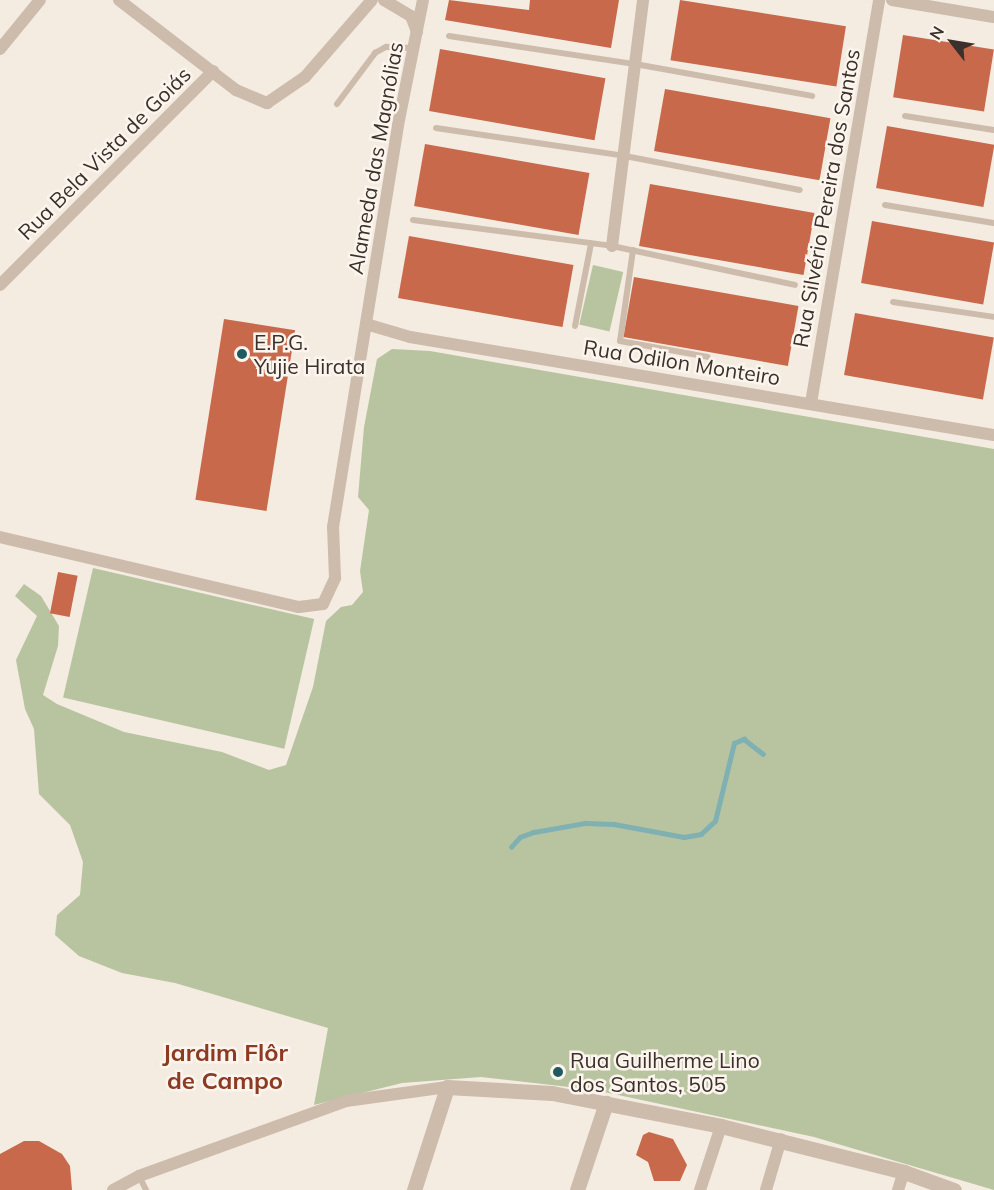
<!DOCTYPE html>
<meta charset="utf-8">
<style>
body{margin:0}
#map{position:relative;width:994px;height:1190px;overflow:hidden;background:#f4ebe1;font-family:Mulish,sans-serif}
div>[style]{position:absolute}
.green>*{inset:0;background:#b8c4a0;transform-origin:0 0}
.stream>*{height:4.5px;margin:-2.25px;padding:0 2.25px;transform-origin:2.25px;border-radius:2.25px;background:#7fb0b2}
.building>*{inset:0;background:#c8694b;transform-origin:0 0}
.service>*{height:6px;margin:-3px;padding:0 3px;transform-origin:3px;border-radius:3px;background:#cdbbac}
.minor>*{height:12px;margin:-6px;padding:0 6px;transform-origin:6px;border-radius:6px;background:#cdbbac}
.tertiary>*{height:15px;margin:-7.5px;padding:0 7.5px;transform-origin:7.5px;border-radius:7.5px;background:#cdbbac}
.dots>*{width:16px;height:16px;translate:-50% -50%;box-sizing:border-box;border:3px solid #fbf5ee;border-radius:50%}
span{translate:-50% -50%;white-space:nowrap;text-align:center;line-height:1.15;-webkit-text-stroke:5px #fbf5ee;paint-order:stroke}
.street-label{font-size:21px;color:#3b302b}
.poi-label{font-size:21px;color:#3b302b}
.left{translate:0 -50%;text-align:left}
.quarter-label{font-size:24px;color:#8c3b22;font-weight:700}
.north{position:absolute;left:922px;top:12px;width:60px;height:60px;-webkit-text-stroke:4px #fbf5ee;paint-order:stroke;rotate:301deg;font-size:16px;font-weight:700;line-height:24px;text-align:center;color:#3b302b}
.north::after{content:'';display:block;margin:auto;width:21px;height:27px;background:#3b302b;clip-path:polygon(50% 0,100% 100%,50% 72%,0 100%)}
</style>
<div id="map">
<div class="green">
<div style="left:593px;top:265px;width:31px;height:61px;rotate:13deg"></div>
<div style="clip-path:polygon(392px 349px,430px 351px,994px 449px,994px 1190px,814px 1137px,595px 1090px,481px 1077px,402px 1083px,314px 1105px,328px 1028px,175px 983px,122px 973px,79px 956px,55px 935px,57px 915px,80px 895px,83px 862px,70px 825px,39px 794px,34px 729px,25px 709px,16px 660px,37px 616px,15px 596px,24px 584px,41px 596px,59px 626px,58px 646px,43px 695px,57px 704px,124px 732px,222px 752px,269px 770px,286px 765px,313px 687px,326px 621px,341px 607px,352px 605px,363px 592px,360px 571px,369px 510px,358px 497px,364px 427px,377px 359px)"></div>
<div style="left:93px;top:568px;width:227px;height:133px;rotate:13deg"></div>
</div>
<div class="stream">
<div style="left:511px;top:847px;width:13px;rotate:-48deg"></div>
<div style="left:520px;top:837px;width:15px;rotate:-20deg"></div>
<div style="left:534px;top:832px;width:52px;rotate:-10deg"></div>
<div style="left:585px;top:823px;width:29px;rotate:2deg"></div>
<div style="left:614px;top:824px;width:71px;rotate:10.5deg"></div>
<div style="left:684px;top:837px;width:17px;rotate:-10deg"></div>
<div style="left:701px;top:834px;width:19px;rotate:-43deg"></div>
<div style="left:715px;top:821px;width:80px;rotate:-76.3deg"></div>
<div style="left:734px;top:743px;width:11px;rotate:-22deg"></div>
<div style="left:744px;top:739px;width:24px;rotate:38deg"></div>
</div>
<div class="building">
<div style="clip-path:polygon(449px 0,529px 10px,530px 0,619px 0,611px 48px,445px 20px)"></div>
<div style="left:680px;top:0;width:168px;height:61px;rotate:9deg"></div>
<div style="left:903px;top:35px;width:92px;height:63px;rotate:9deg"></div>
<div style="left:440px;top:49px;width:168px;height:63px;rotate:10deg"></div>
<div style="left:665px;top:89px;width:168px;height:63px;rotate:10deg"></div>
<div style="left:887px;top:126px;width:109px;height:63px;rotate:10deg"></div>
<div style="left:425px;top:144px;width:167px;height:63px;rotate:10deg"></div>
<div style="left:650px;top:184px;width:167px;height:63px;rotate:10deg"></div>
<div style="left:872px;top:221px;width:124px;height:63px;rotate:10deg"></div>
<div style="left:409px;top:236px;width:167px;height:63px;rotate:10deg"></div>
<div style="left:634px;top:277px;width:167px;height:61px;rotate:10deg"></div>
<div style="left:855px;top:313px;width:141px;height:63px;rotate:10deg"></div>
<div style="left:224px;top:319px;width:72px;height:183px;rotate:9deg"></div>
<div style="left:58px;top:572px;width:20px;height:42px;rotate:11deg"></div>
<div style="clip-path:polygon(649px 1132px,673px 1139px,687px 1165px,680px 1181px,654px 1181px,648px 1162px,636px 1155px,643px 1135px)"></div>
<div style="clip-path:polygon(24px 1141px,39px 1141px,62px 1154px,70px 1166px,72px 1190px,0 1190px,0 1154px)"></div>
</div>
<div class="service">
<div style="left:449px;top:36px;width:188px;rotate:8.6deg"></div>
<div style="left:635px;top:64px;width:180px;rotate:10.2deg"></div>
<div style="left:337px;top:104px;width:64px;rotate:-53.3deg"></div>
<div style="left:375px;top:53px;width:13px;rotate:-29deg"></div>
<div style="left:386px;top:47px;width:27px;rotate:2deg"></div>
<div style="left:905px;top:116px;width:90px;rotate:8.9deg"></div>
<div style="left:436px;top:128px;width:191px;rotate:8.4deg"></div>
<div style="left:625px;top:156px;width:178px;rotate:11deg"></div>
<div style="left:885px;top:205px;width:110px;rotate:9.4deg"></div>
<div style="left:413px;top:220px;width:201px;rotate:7.4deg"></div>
<div style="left:612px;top:246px;width:187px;rotate:12deg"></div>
<div style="left:633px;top:250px;width:92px;rotate:98.1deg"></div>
<div style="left:620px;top:341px;width:89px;rotate:10.3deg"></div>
<div style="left:893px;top:302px;width:102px;rotate:8.4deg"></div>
<div style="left:575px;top:326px;width:84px;rotate:-79deg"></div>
<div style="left:139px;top:1176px;width:16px;rotate:63deg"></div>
</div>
<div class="minor">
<div style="left:119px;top:0;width:148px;rotate:37.6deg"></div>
<div style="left:236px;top:90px;width:34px;rotate:23deg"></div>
<div style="left:267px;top:103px;width:46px;rotate:-34.4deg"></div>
<div style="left:305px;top:77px;width:102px;rotate:-49deg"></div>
<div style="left:384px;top:0;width:31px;rotate:31deg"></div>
<div style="left:411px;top:16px;width:17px;rotate:69deg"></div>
<div style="left:892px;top:0;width:103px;rotate:9.5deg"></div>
<div style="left:0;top:49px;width:63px;rotate:-50.8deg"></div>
<div style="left:612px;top:246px;width:248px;rotate:-82.8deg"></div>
<div style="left:0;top:285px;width:302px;rotate:-45.1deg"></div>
<div style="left:366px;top:324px;width:46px;rotate:16.5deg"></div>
<div style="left:410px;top:337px;width:592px;rotate:9.53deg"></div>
<div style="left:811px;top:403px;width:409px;rotate:-80.4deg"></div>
<div style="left:0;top:537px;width:307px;rotate:13.2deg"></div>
<div style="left:299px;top:607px;width:24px;rotate:-7deg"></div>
<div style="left:323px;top:604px;width:29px;rotate:-65deg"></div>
<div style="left:335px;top:578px;width:51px;rotate:-92.2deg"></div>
<div style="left:333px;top:527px;width:407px;rotate:-80.8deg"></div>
<div style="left:398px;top:125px;width:127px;rotate:-78.7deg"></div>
<div style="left:113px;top:1190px;width:30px;rotate:-28deg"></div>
<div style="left:139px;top:1176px;width:220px;rotate:-19.9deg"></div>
<div style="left:346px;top:1101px;width:102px;rotate:-7.9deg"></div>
<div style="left:700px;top:1190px;width:67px;rotate:-71.8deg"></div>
<div style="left:766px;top:1190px;width:53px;rotate:-73.6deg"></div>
<div style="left:898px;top:1190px;width:19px;rotate:-72deg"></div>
</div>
<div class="tertiary">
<div style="left:414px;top:1190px;width:108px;rotate:-72.2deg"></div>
<div style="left:447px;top:1087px;width:105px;rotate:3.3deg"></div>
<div style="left:552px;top:1093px;width:172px;rotate:11deg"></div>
<div style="left:721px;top:1126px;width:189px;rotate:14.1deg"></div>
<div style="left:904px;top:1172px;width:53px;rotate:19.8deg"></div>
<div style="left:577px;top:1190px;width:92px;rotate:-71.6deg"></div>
</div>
<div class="dots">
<div style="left:242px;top:354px;background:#1f5a5e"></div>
<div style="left:558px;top:1072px;background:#1f5a5e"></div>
</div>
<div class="street-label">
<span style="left:104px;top:153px;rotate:-45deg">Rua Bela Vista de Goiás</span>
<span style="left:375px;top:158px;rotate:-80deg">Alameda das Magnólias</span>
<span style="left:826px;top:198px;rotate:-80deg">Rua Silvério Pereira dos Santos</span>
<span style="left:682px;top:362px;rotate:9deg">Rua Odilon Monteiro</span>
</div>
<div class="poi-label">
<span class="left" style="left:254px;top:354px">E.P.G.<br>Yujie Hirata</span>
<span class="left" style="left:570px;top:1072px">Rua Guilherme Lino<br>dos Santos, 505</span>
</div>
<div class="quarter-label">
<span style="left:225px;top:1067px">Jardim Flôr<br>de Campo</span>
</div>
<div class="north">N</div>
</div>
